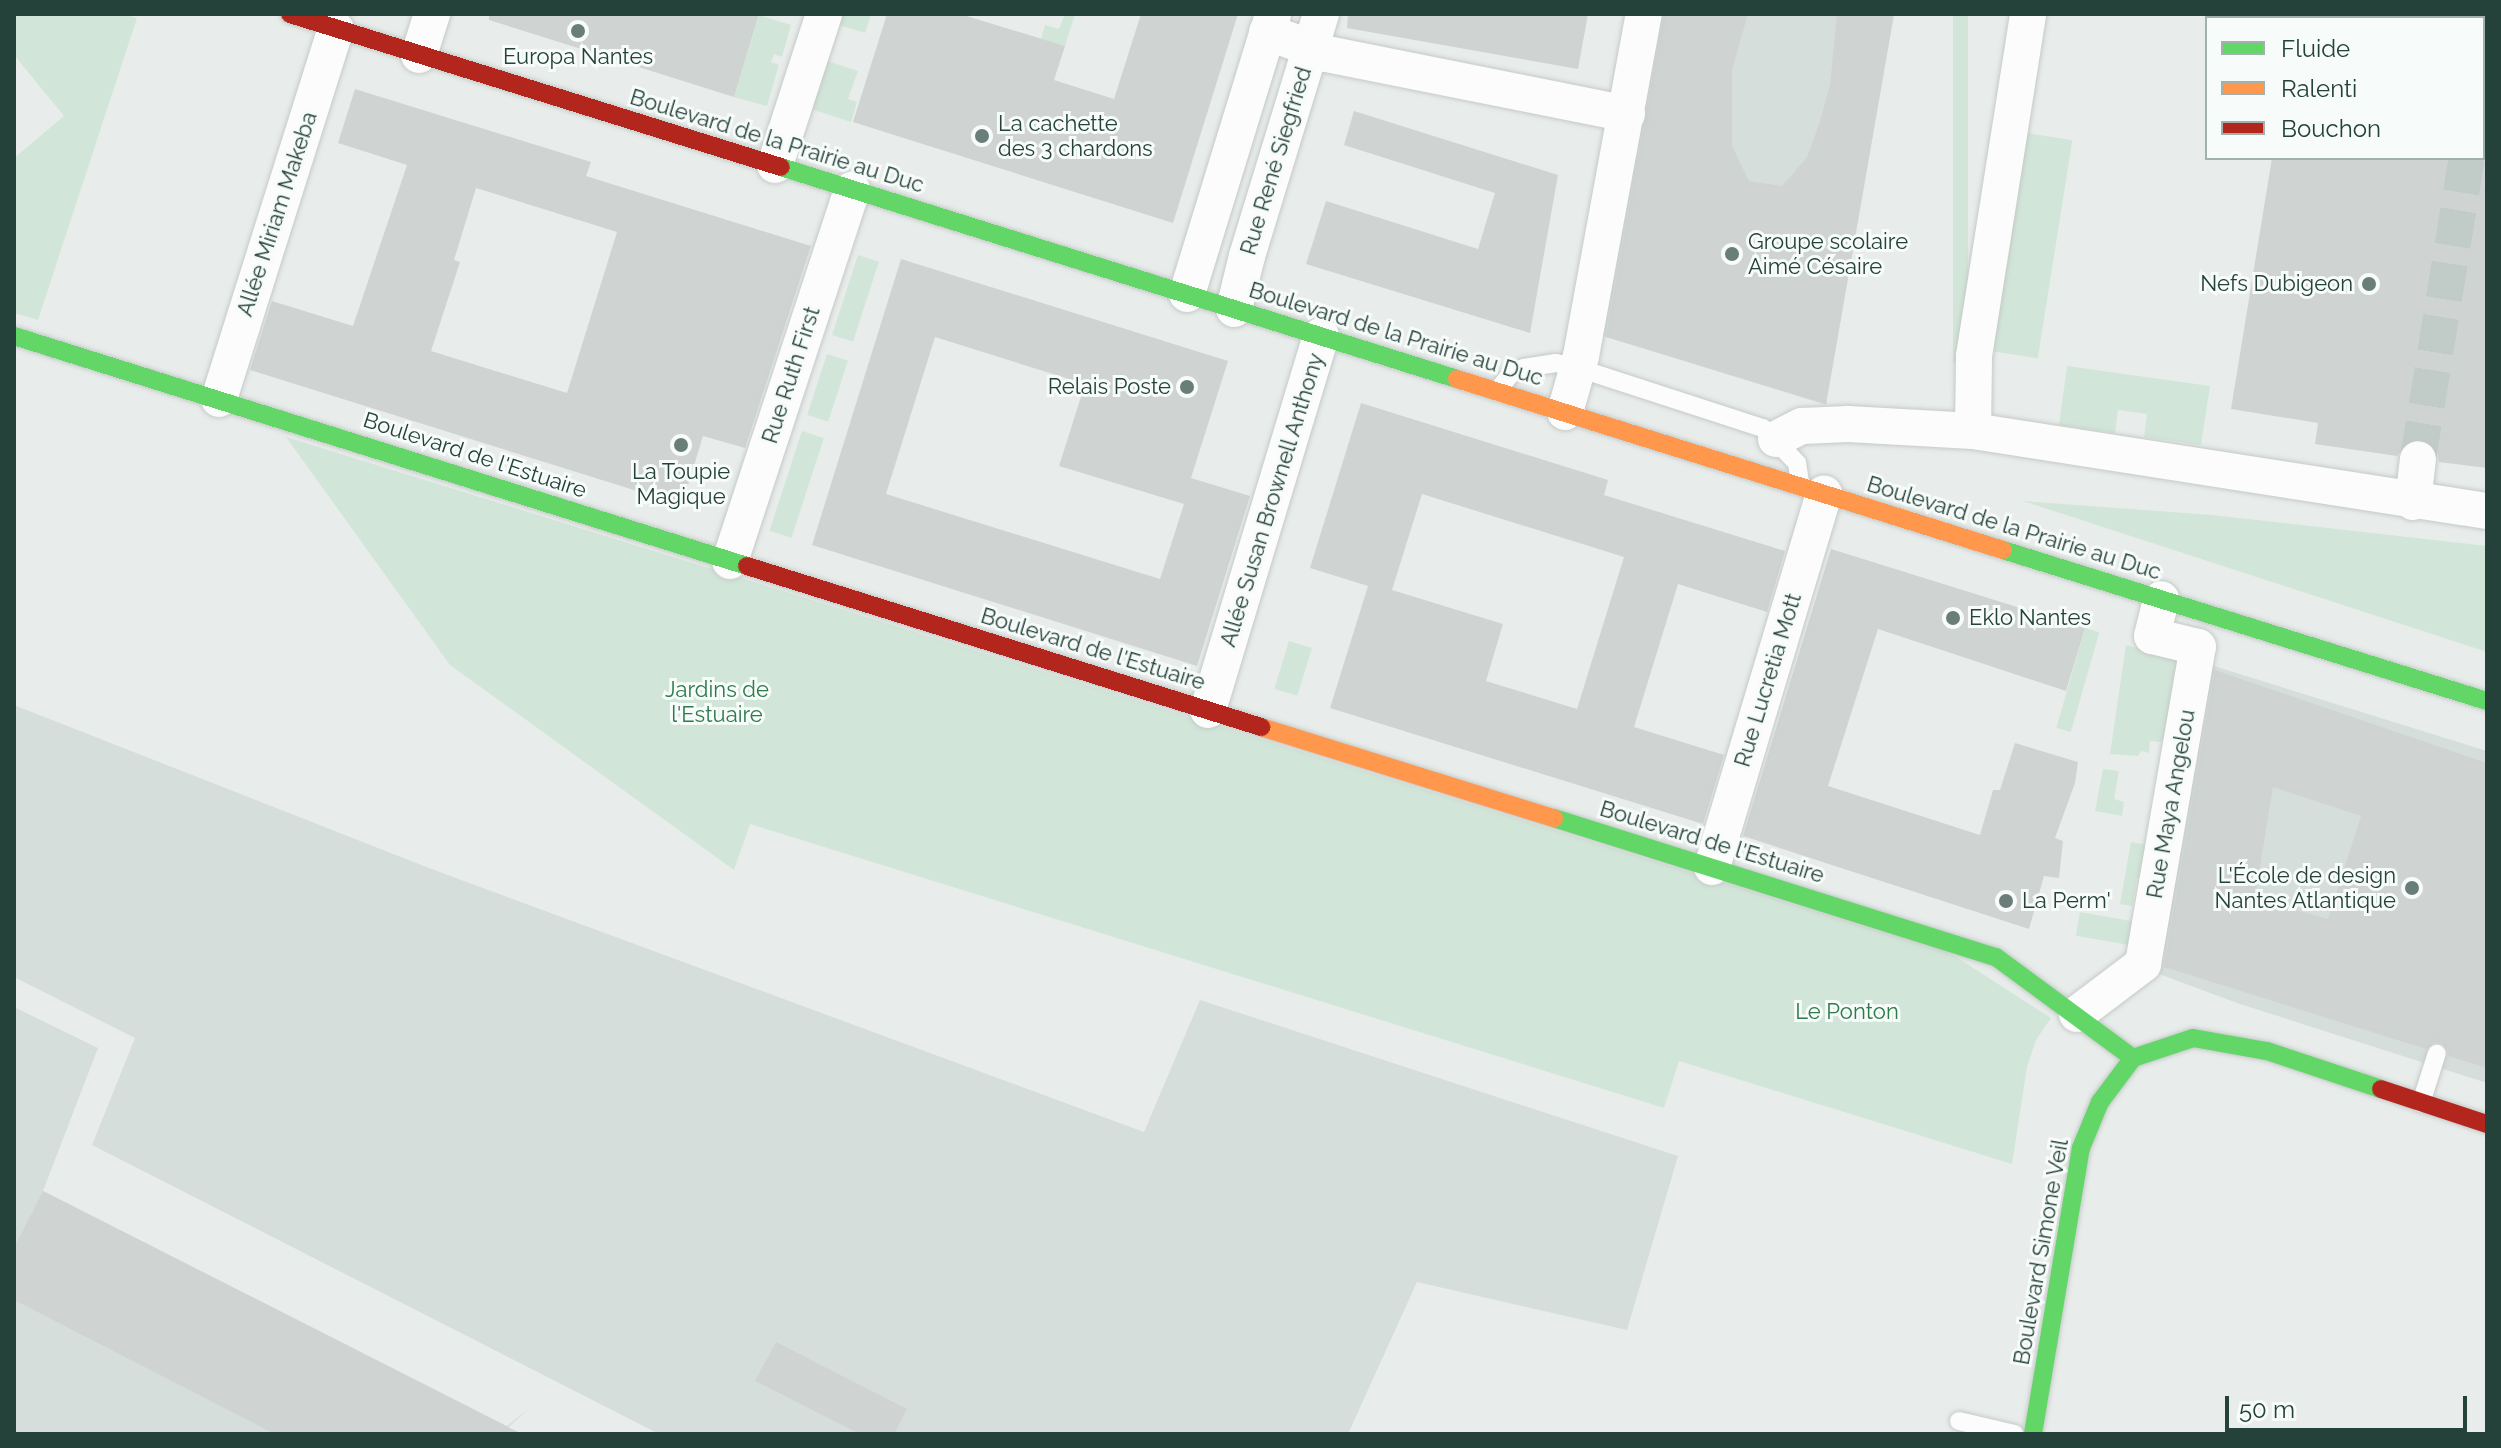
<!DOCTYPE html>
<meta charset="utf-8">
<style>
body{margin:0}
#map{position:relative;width:2501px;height:1448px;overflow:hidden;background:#e8edeb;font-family:Raleway,sans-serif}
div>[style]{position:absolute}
.built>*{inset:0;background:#d6dedb}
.green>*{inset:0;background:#d1e6d8;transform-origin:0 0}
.building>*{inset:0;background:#cfd4d2}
.street-tunnel>*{height:36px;margin-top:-18px;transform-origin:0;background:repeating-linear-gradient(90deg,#c1cbc8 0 36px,transparent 0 54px)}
.roads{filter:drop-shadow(0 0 2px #c5cac8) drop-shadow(0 0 2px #c5cac8)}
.lane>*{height:18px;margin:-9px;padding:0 9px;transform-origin:9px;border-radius:9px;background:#fcfcfc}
.street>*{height:36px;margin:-18px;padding:0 18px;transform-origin:18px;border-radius:18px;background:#fcfcfc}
.fast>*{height:18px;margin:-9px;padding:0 9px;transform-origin:9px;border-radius:9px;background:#63d668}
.slow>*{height:18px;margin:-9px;padding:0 9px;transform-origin:9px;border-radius:9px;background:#ff974d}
.jam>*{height:18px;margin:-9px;padding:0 9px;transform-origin:9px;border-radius:9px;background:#b3261e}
.dots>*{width:22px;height:22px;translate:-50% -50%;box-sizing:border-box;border:4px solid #f7fbf9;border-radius:50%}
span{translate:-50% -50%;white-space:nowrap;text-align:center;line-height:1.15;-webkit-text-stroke:6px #f7fbf9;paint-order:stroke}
.poi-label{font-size:22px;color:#24423a}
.left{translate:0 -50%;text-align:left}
.right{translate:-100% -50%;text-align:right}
.street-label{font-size:22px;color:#24423a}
.park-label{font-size:22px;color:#2d7a4b}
.frame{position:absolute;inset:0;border:16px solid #24423a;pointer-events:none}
.legend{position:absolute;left:2205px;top:16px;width:280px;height:144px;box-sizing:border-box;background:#f7fbf9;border:2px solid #a3b1ad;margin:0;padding:10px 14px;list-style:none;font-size:24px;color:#24423a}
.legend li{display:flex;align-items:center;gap:16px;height:40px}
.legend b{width:40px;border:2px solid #a3b1ad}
.scale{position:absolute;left:2225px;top:1396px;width:242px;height:36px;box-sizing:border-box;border:4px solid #24423a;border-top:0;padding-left:10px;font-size:24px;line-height:28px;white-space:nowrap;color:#24423a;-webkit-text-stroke:6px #f7fbf9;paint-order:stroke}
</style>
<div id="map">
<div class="built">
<div style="clip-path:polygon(1654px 14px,1894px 14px,1826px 405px,1597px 334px)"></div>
<div style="clip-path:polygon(2201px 662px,2487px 751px,2487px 1083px,2237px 1003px,2151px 971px)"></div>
<div style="clip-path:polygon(14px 705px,429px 868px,1144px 1132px,1200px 1000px,1678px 1156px,1627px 1330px,1417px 1282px,1348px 1434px,659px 1434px,92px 1145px,135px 1038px,14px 977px)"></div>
<div style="clip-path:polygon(14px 1007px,98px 1048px,43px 1191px,507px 1426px,532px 1406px,501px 1434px,14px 1434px)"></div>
</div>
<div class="green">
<div style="clip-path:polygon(14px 14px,123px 14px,137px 18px,38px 320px,14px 313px,14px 158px,64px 116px,14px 55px)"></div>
<div style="clip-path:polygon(843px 14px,871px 14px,865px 33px,839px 25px)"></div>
<div style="clip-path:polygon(1065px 14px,1075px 14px,1065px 46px,1041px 39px,1045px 25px,1059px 29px)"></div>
<div style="left:1953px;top:14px;width:15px;height:349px"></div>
<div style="clip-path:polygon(759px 15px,791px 25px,782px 57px,774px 54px,771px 62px,779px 65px,767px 106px,734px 97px)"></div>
<div style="clip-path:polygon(821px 59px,858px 71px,848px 99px,857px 102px,851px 122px,805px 107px)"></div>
<div style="left:2021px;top:132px;width:52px;height:221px;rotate:9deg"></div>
<div style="left:858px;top:255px;width:22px;height:84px;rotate:18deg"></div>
<div style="left:827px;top:354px;width:22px;height:64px;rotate:18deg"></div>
<div style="clip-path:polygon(2067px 366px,2210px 386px,2201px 445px,2144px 437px,2147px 414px,2118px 410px,2115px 433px,2059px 425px)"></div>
<div style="left:802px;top:431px;width:23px;height:105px;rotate:18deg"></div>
<div style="clip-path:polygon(286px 437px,1950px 953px,2051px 1018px,2036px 1040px,2027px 1067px,2012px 1164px,1679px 1061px,1664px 1108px,750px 824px,734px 870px,450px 665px)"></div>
<div style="clip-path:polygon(2023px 501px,2212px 515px,2487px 546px,2487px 652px)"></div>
<div style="left:2085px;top:628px;width:15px;height:104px;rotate:16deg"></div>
<div style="left:1289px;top:641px;width:24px;height:50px;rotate:17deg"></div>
<div style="clip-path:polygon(2126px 645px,2181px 660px,2166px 736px,2161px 742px,2150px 741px,2149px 753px,2141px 751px,2138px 756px,2110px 754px)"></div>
<div style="clip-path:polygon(2103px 769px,2119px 771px,2114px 799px,2124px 802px,2122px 816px,2095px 811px)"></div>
<div style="clip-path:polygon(2131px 842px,2159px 847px,2154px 881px,2137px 878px,2132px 906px,2120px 904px)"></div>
<div style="left:2080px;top:912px;width:56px;height:24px;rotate:10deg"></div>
</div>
<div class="building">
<div style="clip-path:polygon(489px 14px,759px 14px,734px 97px,489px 20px)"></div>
<div style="clip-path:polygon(887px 14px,960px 14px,1065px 46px,1054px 80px,1114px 99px,1141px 14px,1238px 14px,1173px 223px,853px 122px)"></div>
<div style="clip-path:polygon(1348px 14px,1588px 14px,1578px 69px,1347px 28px)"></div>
<div style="clip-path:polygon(1664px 14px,1748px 14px,1732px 70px,1732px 146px,1749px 181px,1782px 186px,1807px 157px,1820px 121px,1830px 85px,1837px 14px,1894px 14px,1826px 404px,1606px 337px)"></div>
<div style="clip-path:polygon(evenodd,355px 89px,591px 162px,586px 176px,811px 246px,745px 448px,703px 436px,682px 505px,250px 370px,272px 301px,353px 326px,407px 165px,338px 143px,355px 89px,476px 188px,617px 232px,567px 393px,431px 351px,460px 262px,454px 260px,476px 188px)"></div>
<div style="clip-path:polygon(1354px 111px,1558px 175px,1530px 333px,1306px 264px,1326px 201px,1478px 249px,1495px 193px,1344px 145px)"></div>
<div style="clip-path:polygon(2272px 158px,2487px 158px,2487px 468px,2439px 462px,2437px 450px,2421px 438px,2409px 440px,2397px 456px,2315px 444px,2318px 423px,2231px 409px)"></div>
<div style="clip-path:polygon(evenodd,901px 259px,1228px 361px,1191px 478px,1250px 496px,1197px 666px,812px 545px,901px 259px,935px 337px,1085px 384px,1059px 466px,1184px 504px,1160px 579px,886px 494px,935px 337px)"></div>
<div style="clip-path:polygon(evenodd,1361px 403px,1608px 480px,1604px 495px,1785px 551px,1767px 612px,1678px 584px,1634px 727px,1724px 755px,1703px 824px,1330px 708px,1368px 586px,1310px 568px,1361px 403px,1422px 494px,1624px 557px,1577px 709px,1486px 681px,1503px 624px,1392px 590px,1422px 494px)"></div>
<div style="clip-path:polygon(1831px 549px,2085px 628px,2066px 691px,1878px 629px,1828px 786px,1980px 835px,1993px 790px,2000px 790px,2015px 743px,2078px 762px,2075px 783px,2055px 838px,2063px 841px,2059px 878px,2044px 876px,2029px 929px,1743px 836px)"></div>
<div style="clip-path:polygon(evenodd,2215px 670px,2487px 763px,2487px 1068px,2448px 1056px,2448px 1050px,2441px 1042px,2434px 1042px,2426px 1049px,2164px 967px,2215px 670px,2273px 787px,2361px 816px,2328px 919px,2255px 898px,2273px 787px)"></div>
<div style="clip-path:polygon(43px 1191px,522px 1434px,275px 1434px,14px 1300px,14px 1248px)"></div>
<div style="clip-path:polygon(776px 1342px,907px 1409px,894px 1434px,860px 1434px,755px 1381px)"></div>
</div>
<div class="street-tunnel">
<div style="left:2483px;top:61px;width:24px;rotate:-81deg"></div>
<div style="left:2418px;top:459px;width:305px;rotate:-80.8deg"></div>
</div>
<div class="roads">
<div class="lane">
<div style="left:1497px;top:391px;width:22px;rotate:-51deg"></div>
<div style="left:1511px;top:374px;width:14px;rotate:-25deg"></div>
<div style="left:1524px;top:368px;width:32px;rotate:-9deg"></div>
<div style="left:1556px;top:363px;width:23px;rotate:13deg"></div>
<div style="left:1578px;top:368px;width:194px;rotate:18deg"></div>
<div style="left:1763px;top:428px;width:49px;rotate:45.8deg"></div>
<div style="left:1797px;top:463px;width:20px;rotate:81deg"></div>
<div style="left:2421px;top:1103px;width:52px;rotate:-72.3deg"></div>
<div style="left:1959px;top:1421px;width:57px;rotate:13.1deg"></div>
</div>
<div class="street">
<div style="left:1267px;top:32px;width:64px;rotate:20.1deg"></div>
<div style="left:1327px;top:54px;width:306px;rotate:11.3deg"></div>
<div style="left:419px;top:55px;width:43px;rotate:-72.4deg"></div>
<div style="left:775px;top:165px;width:159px;rotate:-72deg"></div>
<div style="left:1187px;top:294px;width:293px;rotate:-72.9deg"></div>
<div style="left:1234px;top:309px;width:55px;rotate:-76.2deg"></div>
<div style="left:1247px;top:256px;width:253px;rotate:-73deg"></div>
<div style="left:219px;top:399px;width:388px;rotate:-72.5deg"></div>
<div style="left:1565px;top:412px;width:58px;rotate:-74.1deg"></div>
<div style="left:1581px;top:356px;width:348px;rotate:-79.6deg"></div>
<div style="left:1973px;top:431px;width:75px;rotate:-89.2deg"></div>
<div style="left:1974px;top:356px;width:346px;rotate:-81deg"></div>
<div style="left:1776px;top:439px;width:29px;rotate:-27deg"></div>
<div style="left:1802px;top:426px;width:46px;rotate:-2.5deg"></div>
<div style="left:1848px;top:424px;width:125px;rotate:3.2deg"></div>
<div style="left:1973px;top:431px;width:520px;rotate:8.85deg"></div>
<div style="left:2413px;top:502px;width:43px;rotate:-83.4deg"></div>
<div style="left:730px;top:561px;width:391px;rotate:-71.8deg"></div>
<div style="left:1208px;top:710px;width:391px;rotate:-73.2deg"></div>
<div style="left:1712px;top:867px;width:390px;rotate:-73.3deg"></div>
<div style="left:2077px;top:1014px;width:83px;rotate:-37.1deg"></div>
<div style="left:2143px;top:964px;width:322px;rotate:-80.2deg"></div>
<div style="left:2198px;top:647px;width:47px;rotate:-166.6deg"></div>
<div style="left:2152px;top:636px;width:38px;rotate:-76deg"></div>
</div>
<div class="fast">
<div style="left:781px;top:167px;width:708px;rotate:17.41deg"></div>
<div style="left:14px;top:336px;width:768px;rotate:17.42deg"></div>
<div style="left:2003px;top:550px;width:507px;rotate:17.33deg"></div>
<div style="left:1554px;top:818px;width:463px;rotate:17.5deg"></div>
<div style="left:1996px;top:957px;width:170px;rotate:36.4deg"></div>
<div style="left:2033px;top:1434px;width:290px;rotate:-80.5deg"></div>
<div style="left:2081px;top:1148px;width:50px;rotate:-67.6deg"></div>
<div style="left:2100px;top:1102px;width:55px;rotate:-53.1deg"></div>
<div style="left:2133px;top:1058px;width:63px;rotate:-18.4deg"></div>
<div style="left:2193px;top:1038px;width:75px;rotate:10deg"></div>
<div style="left:2267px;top:1051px;width:120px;rotate:18.4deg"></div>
</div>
<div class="slow">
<div style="left:1457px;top:379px;width:572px;rotate:17.39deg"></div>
<div style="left:1261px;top:727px;width:307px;rotate:17.3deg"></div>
</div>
<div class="jam">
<div style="left:290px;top:14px;width:514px;rotate:17.31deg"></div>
<div style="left:747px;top:566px;width:539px;rotate:17.39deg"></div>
<div style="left:2381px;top:1089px;width:112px;rotate:18.3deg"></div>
</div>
</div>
<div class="dots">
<div style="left:578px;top:31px;background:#697e78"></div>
<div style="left:982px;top:136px;background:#697e78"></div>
<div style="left:1732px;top:254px;background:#697e78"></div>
<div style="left:2369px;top:284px;background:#697e78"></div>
<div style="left:1187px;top:387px;background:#697e78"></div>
<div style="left:681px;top:445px;background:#697e78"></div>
<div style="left:1953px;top:618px;background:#697e78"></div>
<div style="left:2412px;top:888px;background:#697e78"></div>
<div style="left:2006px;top:901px;background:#697e78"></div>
</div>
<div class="poi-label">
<span style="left:578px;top:57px">Europa Nantes</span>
<span class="left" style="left:998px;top:136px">La cachette<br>des 3 chardons</span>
<span class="left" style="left:1748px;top:254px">Groupe scolaire<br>Aimé Césaire</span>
<span class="right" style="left:2353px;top:284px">Nefs Dubigeon</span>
<span class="right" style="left:1171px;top:387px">Relais Poste</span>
<span style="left:681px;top:484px">La Toupie<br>Magique</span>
<span class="left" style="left:1969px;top:618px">Eklo Nantes</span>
<span class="right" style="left:2396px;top:888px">L'École de design<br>Nantes Atlantique</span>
<span class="left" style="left:2022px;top:901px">La Perm'</span>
</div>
<div class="street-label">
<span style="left:777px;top:141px;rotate:17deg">Boulevard de la Prairie au Duc</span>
<span style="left:1276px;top:161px;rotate:-73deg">Rue René Siegfried</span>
<span style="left:277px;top:214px;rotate:-72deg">Allée Miriam Makeba</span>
<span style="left:1396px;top:334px;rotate:17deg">Boulevard de la Prairie au Duc</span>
<span style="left:791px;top:375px;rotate:-72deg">Rue Ruth First</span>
<span style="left:475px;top:455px;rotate:18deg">Boulevard de l'Estuaire</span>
<span style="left:1272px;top:500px;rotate:-73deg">Allée Susan Brownell Anthony</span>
<span style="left:2014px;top:528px;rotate:17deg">Boulevard de la Prairie au Duc</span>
<span style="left:1093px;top:649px;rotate:17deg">Boulevard de l'Estuaire</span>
<span style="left:1768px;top:680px;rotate:-73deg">Rue Lucretia Mott</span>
<span style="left:2171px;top:804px;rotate:-80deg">Rue Maya Angelou</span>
<span style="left:1712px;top:842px;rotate:17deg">Boulevard de l'Estuaire</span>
<span style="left:2041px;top:1252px;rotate:-80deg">Boulevard Simone Veil</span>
</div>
<div class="park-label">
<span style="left:717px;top:702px">Jardins de<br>l'Estuaire</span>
<span style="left:1847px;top:1012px">Le Ponton</span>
</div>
<div class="frame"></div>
<ul class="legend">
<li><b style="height:10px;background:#63d668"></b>Fluide</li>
<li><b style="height:10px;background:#ff974d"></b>Ralenti</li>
<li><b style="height:10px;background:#b3261e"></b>Bouchon</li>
</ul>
<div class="scale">50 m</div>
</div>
